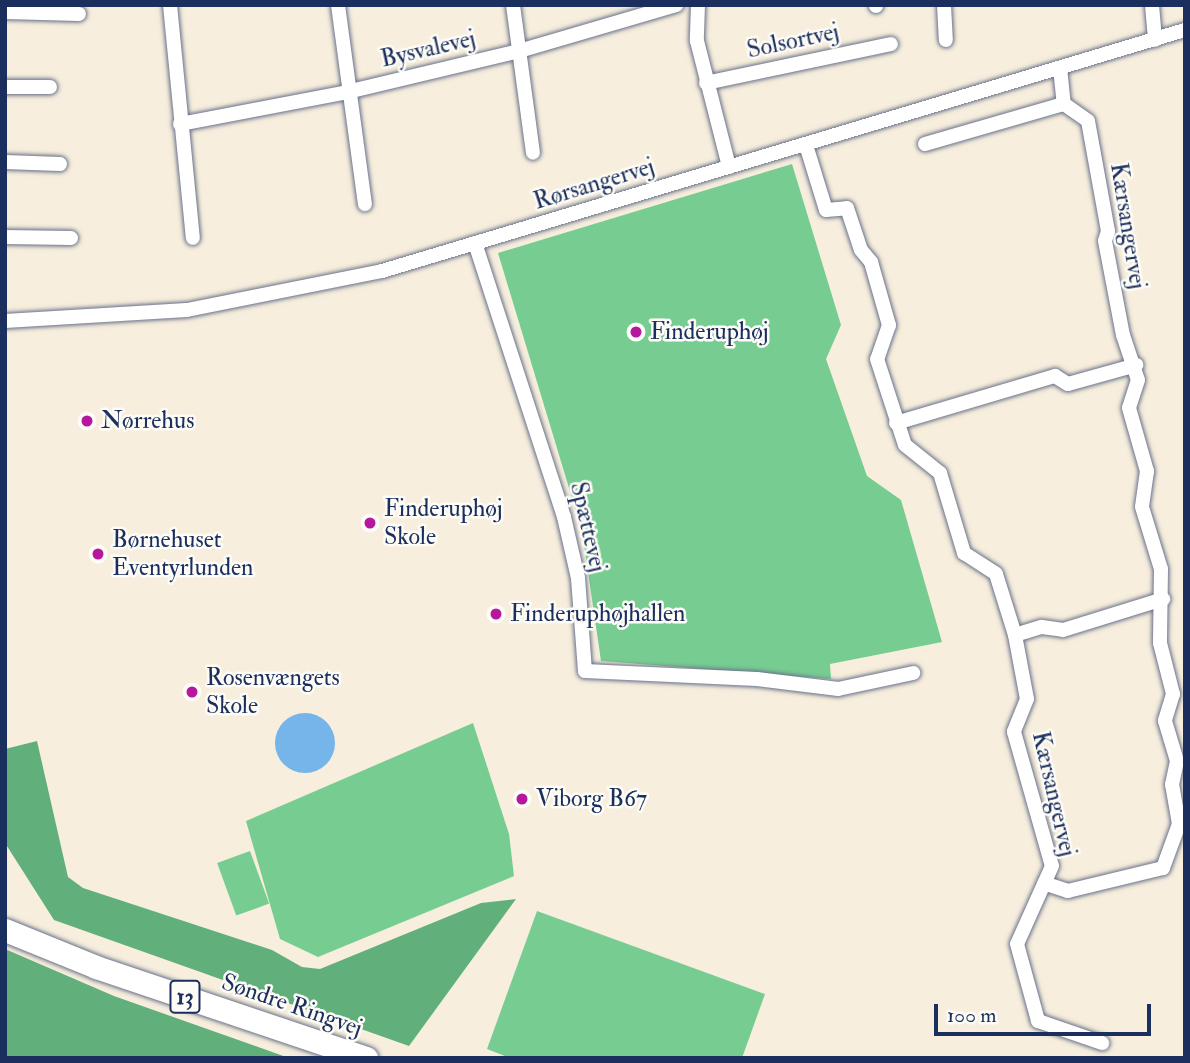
<!DOCTYPE html>
<meta charset="utf-8">
<style>
body{margin:0}
#map{position:relative;width:1190px;height:1063px;overflow:hidden;background:#f7eedd;font-family:"IM FELL Double Pica",serif}
div>[style]{position:absolute}
.green>*{inset:0;background:#77cd91;transform-origin:0 0}
.forest>*{inset:0;background:#61b07b}
.water>*{inset:0;background:#75b5e9}
.round{border-radius:50%}
.roads{filter:drop-shadow(0 0 2px #68728a) drop-shadow(0 0 2px #68728a)}
.minor>*{height:14px;margin:-7px;padding:0 7px;transform-origin:7px;border-radius:7px;background:#fff}
.primary>*{height:23px;margin:-11.5px;padding:0 11.5px;transform-origin:11.5px;border-radius:11.5px;background:#fff}
.dots>*{width:19px;height:19px;translate:-50% -50%;box-sizing:border-box;border:4px solid #fdfcf7;border-radius:50%}
span{translate:-50% -50%;white-space:nowrap;text-align:center;line-height:1.15;-webkit-text-stroke:5px #fdfcf7;paint-order:stroke}
.shield-label span{padding:2px 5px;background:#fdfcf7;border:2px solid;border-radius:5px;-webkit-text-stroke-width:0}
.shield-label{font-size:23px;color:#1b2f5e;font-weight:700}
.street-label{font-size:24px;color:#1b2f5e}
.poi-label{font-size:24px;color:#1b2f5e}
.left{translate:0 -50%;text-align:left}
.frame{position:absolute;inset:0;border:7px solid #1b2f5e;pointer-events:none}
.scale{position:absolute;left:934px;top:1004px;width:217px;height:32px;box-sizing:border-box;border:4px solid #1b2f5e;border-top:0;padding-left:9px;font-size:21px;line-height:24px;white-space:nowrap;color:#1b2f5e;-webkit-text-stroke:5px #fdfcf7;paint-order:stroke}
</style>
<div id="map">
<div class="green">
<div style="clip-path:polygon(792px 164px,841px 325px,826px 359px,867px 476px,901px 500px,942px 642px,830px 664px,831px 679px,601px 661px,582px 531px,498px 253px)"></div>
<div style="clip-path:polygon(473px 723px,509px 834px,514px 876px,318px 957px,280px 939px,246px 821px)"></div>
<div style="left:250px;top:851px;width:56px;height:35px;rotate:70deg"></div>
<div style="clip-path:polygon(537px 911px,765px 994px,742px 1058px,510px 1058px,487px 1049px)"></div>
</div>
<div class="forest">
<div style="clip-path:polygon(37px 741px,68px 877px,83px 888px,272px 950px,302px 967px,320px 969px,481px 903px,516px 899px,409px 1046px,54px 920px,5px 843px,5px 749px)"></div>
<div style="clip-path:polygon(5px 949px,114px 996px,289px 1058px,5px 1058px)"></div>
</div>
<div class="water">
<div class="round" style="left:275px;top:713px;width:60px;height:60px"></div>
</div>
<div class="roads">
<div class="minor">
<div style="left:170px;top:5px;width:234px;rotate:84.4deg"></div>
<div style="left:338px;top:5px;width:201px;rotate:82.3deg"></div>
<div style="left:513px;top:5px;width:149px;rotate:82.3deg"></div>
<div style="left:698px;top:5px;width:36px;rotate:92deg"></div>
<div style="left:697px;top:41px;width:130px;rotate:75.7deg"></div>
<div style="left:876px;top:5px;width:1px;rotate:90deg"></div>
<div style="left:944px;top:5px;width:35px;rotate:87deg"></div>
<div style="left:1152px;top:5px;width:35px;rotate:85deg"></div>
<div style="left:5px;top:12px;width:74px;rotate:1.5deg"></div>
<div style="left:1060px;top:68px;width:36px;rotate:84deg"></div>
<div style="left:706px;top:83px;width:189px;rotate:-11.9deg"></div>
<div style="left:5px;top:87px;width:45px"></div>
<div style="left:180px;top:124px;width:170px;rotate:-10.8deg"></div>
<div style="left:347px;top:92px;width:177px;rotate:-13.4deg"></div>
<div style="left:519px;top:51px;width:164px;rotate:-16.3deg"></div>
<div style="left:925px;top:144px;width:145px;rotate:-16.1deg"></div>
<div style="left:1064px;top:104px;width:29px;rotate:35deg"></div>
<div style="left:1088px;top:121px;width:112px;rotate:79.7deg"></div>
<div style="left:1108px;top:231px;width:10px;rotate:107deg"></div>
<div style="left:1105px;top:241px;width:96px;rotate:79.2deg"></div>
<div style="left:1123px;top:335px;width:47px;rotate:71.6deg"></div>
<div style="left:1138px;top:380px;width:29px;rotate:108deg"></div>
<div style="left:1129px;top:408px;width:66px;rotate:74.1deg"></div>
<div style="left:1147px;top:471px;width:36px;rotate:98deg"></div>
<div style="left:1142px;top:507px;width:65px;rotate:73deg"></div>
<div style="left:1161px;top:569px;width:74px;rotate:90.8deg"></div>
<div style="left:1160px;top:643px;width:53px;rotate:75.7deg"></div>
<div style="left:1173px;top:694px;width:28px;rotate:107deg"></div>
<div style="left:1165px;top:721px;width:42px;rotate:73.3deg"></div>
<div style="left:1177px;top:761px;width:24px;rotate:102deg"></div>
<div style="left:1172px;top:784px;width:41px;rotate:80.1deg"></div>
<div style="left:1179px;top:824px;width:47px;rotate:110deg"></div>
<div style="left:1163px;top:868px;width:98px;rotate:166.4deg"></div>
<div style="left:1068px;top:891px;width:25px;rotate:-162deg"></div>
<div style="left:806px;top:145px;width:68px;rotate:72.9deg"></div>
<div style="left:826px;top:210px;width:21px;rotate:-5deg"></div>
<div style="left:847px;top:208px;width:44px;rotate:71.6deg"></div>
<div style="left:861px;top:250px;width:16px;rotate:50deg"></div>
<div style="left:871px;top:262px;width:66px;rotate:74.1deg"></div>
<div style="left:889px;top:325px;width:36px;rotate:109deg"></div>
<div style="left:877px;top:359px;width:90px;rotate:72deg"></div>
<div style="left:905px;top:445px;width:45px;rotate:38.7deg"></div>
<div style="left:940px;top:473px;width:84px;rotate:73.3deg"></div>
<div style="left:964px;top:553px;width:38px;rotate:33deg"></div>
<div style="left:996px;top:574px;width:64px;rotate:72.7deg"></div>
<div style="left:1015px;top:635px;width:65px;rotate:79.4deg"></div>
<div style="left:1027px;top:699px;width:35px;rotate:112deg"></div>
<div style="left:1014px;top:732px;width:139px;rotate:74.2deg"></div>
<div style="left:1052px;top:866px;width:85px;rotate:114.2deg"></div>
<div style="left:1017px;top:944px;width:80px;rotate:74.7deg"></div>
<div style="left:1038px;top:1021px;width:68px;rotate:19deg"></div>
<div style="left:5px;top:162px;width:55px;rotate:2.1deg"></div>
<div style="left:5px;top:237px;width:66px;rotate:0.9deg"></div>
<div style="left:475px;top:243px;width:288px;rotate:72deg"></div>
<div style="left:564px;top:517px;width:63px;rotate:77.1deg"></div>
<div style="left:578px;top:578px;width:93px;rotate:85.7deg"></div>
<div style="left:585px;top:671px;width:172px;rotate:2.7deg"></div>
<div style="left:757px;top:679px;width:82px;rotate:7deg"></div>
<div style="left:838px;top:689px;width:77px;rotate:-12deg"></div>
<div style="left:5px;top:321px;width:182px;rotate:-3.5deg"></div>
<div style="left:187px;top:310px;width:199px;rotate:-11.3deg"></div>
<div style="left:382px;top:271px;width:838px;rotate:-16.71deg"></div>
<div style="left:896px;top:423px;width:166px;rotate:-16.5deg"></div>
<div style="left:1055px;top:376px;width:15px;rotate:32deg"></div>
<div style="left:1068px;top:384px;width:71px;rotate:-15.6deg"></div>
<div style="left:1015px;top:635px;width:28px;rotate:-17deg"></div>
<div style="left:1042px;top:627px;width:21px;rotate:8deg"></div>
<div style="left:1063px;top:630px;width:105px;rotate:-17.2deg"></div>
</div>
<div class="primary">
<div style="left:5px;top:930px;width:98px;rotate:22.1deg"></div>
<div style="left:96px;top:967px;width:285px;rotate:18.6deg"></div>
</div>
</div>
<div class="dots">
<div style="left:636px;top:332px;background:#b5179e"></div>
<div style="left:87px;top:421px;background:#b5179e"></div>
<div style="left:370px;top:523px;background:#b5179e"></div>
<div style="left:98px;top:554px;background:#b5179e"></div>
<div style="left:496px;top:614px;background:#b5179e"></div>
<div style="left:192px;top:692px;background:#b5179e"></div>
<div style="left:522px;top:799px;background:#b5179e"></div>
</div>
<div class="shield-label">
<span style="left:185px;top:997px">13</span>
</div>
<div class="street-label">
<span style="left:793px;top:41px;rotate:-12deg">Solsortvej</span>
<span style="left:428px;top:49px;rotate:-13deg">Bysvalevej</span>
<span style="left:594px;top:184px;rotate:-17deg">Rørsangervej</span>
<span style="left:1128px;top:226px;rotate:81deg">Kærsangervej</span>
<span style="left:588px;top:527px;rotate:77deg">Spættevej</span>
<span style="left:1054px;top:794px;rotate:77deg">Kærsangervej</span>
<span style="left:292px;top:1005px;rotate:19deg">Søndre Ringvej</span>
</div>
<div class="poi-label">
<span class="left" style="left:650px;top:332px">Finderuphøj</span>
<span class="left" style="left:101px;top:421px">Nørrehus</span>
<span class="left" style="left:384px;top:523px">Finderuphøj<br>Skole</span>
<span class="left" style="left:112px;top:554px">Børnehuset<br>Eventyrlunden</span>
<span class="left" style="left:510px;top:614px">Finderuphøjhallen</span>
<span class="left" style="left:206px;top:692px">Rosenvængets<br>Skole</span>
<span class="left" style="left:536px;top:799px">Viborg B67</span>
</div>
<div class="frame"></div>
<div class="scale">100 m</div>
</div>
